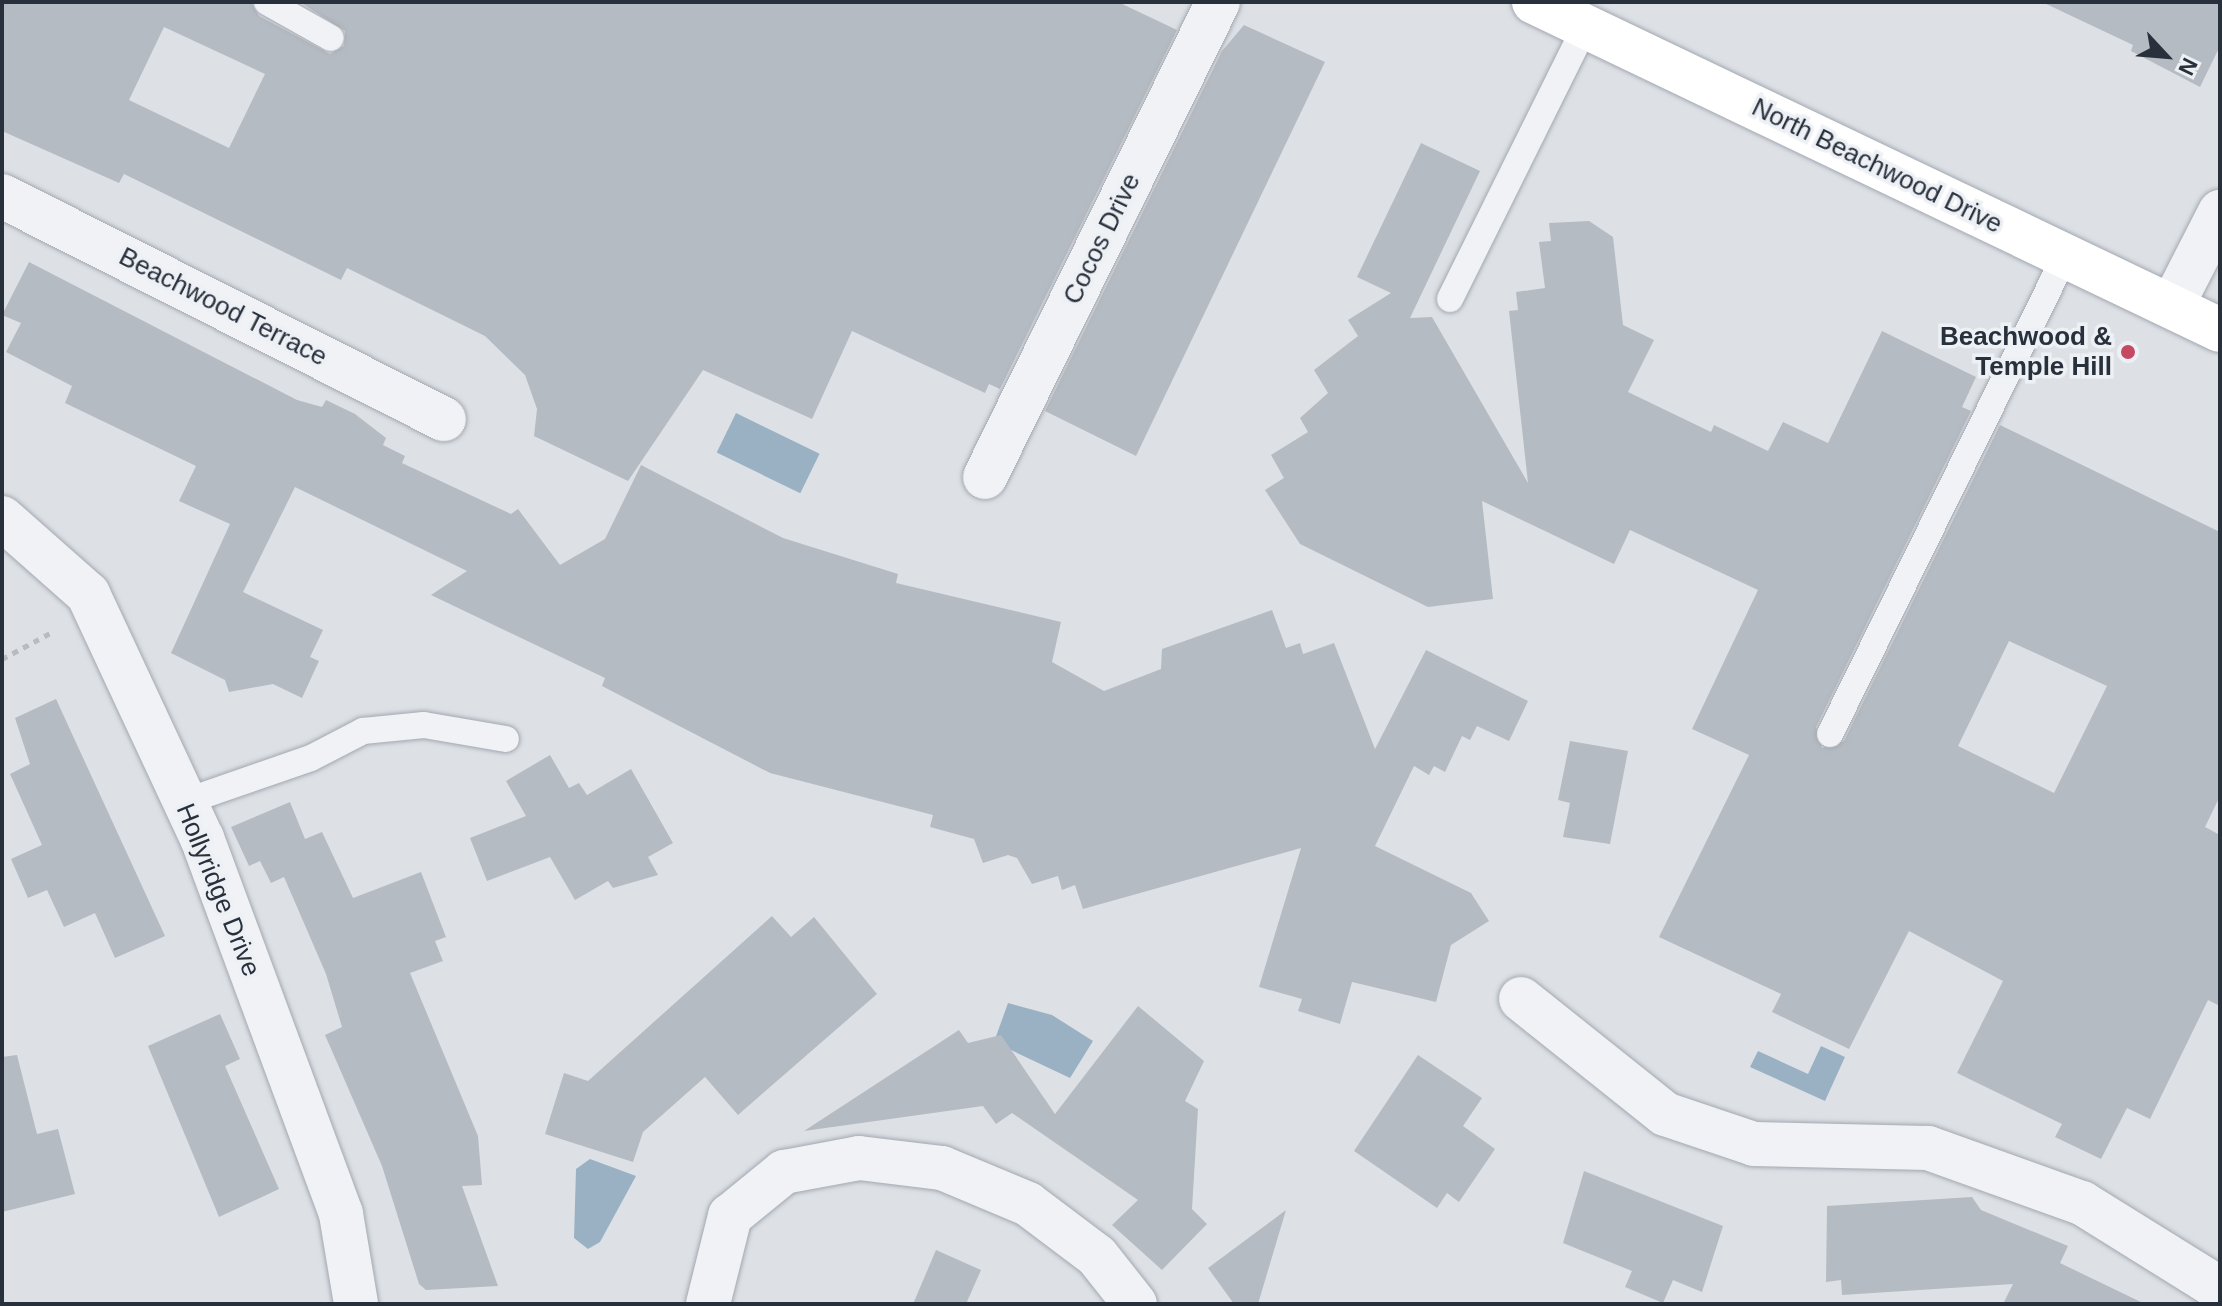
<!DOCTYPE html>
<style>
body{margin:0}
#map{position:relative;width:2222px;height:1306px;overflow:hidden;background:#dde1e6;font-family:Helvetica,sans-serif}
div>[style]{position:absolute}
.water>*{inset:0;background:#9ab1c4;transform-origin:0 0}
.building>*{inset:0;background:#b5bbc2}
.path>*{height:5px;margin-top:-2.5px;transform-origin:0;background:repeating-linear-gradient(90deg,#b8bcc1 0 6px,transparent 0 12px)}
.roads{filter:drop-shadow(0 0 2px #a3a8b0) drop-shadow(0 0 2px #a3a8b0)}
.lane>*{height:26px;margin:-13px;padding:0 13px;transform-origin:13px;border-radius:13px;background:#f0f2f5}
.street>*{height:44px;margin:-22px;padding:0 22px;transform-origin:22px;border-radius:22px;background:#f0f2f5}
.secondary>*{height:44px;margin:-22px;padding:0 22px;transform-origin:22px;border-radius:22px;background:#fff}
.dots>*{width:22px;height:22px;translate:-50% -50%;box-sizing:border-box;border:4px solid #edf0f4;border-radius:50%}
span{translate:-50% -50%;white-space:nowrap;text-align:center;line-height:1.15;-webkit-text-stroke:7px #edf0f4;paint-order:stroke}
.street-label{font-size:26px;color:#28303c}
.poi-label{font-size:26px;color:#28303c;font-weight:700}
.right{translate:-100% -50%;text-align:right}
.frame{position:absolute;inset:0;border:4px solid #28303c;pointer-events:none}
.north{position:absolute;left:2126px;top:16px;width:80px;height:80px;-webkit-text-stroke:6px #edf0f4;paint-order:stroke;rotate:116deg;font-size:22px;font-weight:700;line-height:32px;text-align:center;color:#28303c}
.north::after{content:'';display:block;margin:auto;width:28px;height:36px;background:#28303c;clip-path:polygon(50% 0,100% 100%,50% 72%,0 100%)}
</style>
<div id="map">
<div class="water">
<div style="left:736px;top:413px;width:93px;height:44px;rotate:26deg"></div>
<div style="clip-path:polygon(1008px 1003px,1052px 1015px,1093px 1041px,1070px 1078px,994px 1042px)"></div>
<div style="clip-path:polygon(1821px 1046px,1845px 1057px,1825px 1101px,1750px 1067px,1758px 1051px,1808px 1074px)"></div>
<div style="clip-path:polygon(590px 1159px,636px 1176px,600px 1242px,588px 1249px,574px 1238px,576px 1169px)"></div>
</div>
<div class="building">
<div style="clip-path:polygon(evenodd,2px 2px,251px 2px,259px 16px,330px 54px,344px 46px,345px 31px,300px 2px,1118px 2px,1177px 30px,1000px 389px,989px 384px,985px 393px,852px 331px,812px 419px,703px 370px,628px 481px,534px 436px,537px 409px,525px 375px,485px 336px,347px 268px,341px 280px,124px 174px,119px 183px,2px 131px,2px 2px,164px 27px,265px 74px,229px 148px,129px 100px,164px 27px)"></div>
<div style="clip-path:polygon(2042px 2px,2220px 2px,2220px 46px,2200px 87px,2131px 51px,2133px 45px)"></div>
<div style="clip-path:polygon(1244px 25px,1325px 62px,1136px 456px,1045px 411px,1222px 51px)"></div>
<div style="clip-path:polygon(evenodd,1421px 143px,1480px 171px,1410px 318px,1432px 317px,1528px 483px,1509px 311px,1518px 310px,1516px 292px,1545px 288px,1539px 242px,1551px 241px,1549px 223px,1589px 221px,1613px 237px,1623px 325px,1654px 340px,1628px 392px,1711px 432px,1714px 425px,1768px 451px,1783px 422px,1828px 443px,1882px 331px,1976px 377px,1962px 407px,1971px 411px,1816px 727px,1822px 748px,1844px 741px,2000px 425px,2220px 532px,2220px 796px,2205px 827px,2220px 835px,2220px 1006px,2208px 1000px,2150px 1119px,2127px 1108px,2101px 1159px,2055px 1137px,2062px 1124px,1957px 1073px,2003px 981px,1909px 931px,1849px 1049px,1772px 1012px,1781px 994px,1659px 937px,1749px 755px,1692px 729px,1758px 590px,1630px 530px,1614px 564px,1482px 501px,1493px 599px,1428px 607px,1300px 544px,1265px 490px,1284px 478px,1271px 455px,1308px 432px,1300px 418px,1328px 393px,1314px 370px,1358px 336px,1348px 320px,1391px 293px,1357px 277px,1421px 143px,2009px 641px,2107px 686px,2054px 793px,1958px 746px,2009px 641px)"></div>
<div style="clip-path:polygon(29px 262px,297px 400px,322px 407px,326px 400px,355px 414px,386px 438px,383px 445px,405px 456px,402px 463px,511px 514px,518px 509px,560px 565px,605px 539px,641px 465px,783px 538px,898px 574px,896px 583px,1061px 622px,1052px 662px,1104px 691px,1161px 669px,1162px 649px,1272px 610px,1286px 648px,1300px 643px,1303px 654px,1334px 643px,1375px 749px,1426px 650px,1528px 701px,1509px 741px,1477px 726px,1470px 740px,1462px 736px,1445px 772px,1434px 766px,1429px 775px,1414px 766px,1375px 846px,1471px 893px,1489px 921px,1451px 945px,1436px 1002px,1352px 982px,1340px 1024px,1298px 1011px,1302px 999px,1259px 987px,1301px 848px,1083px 909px,1075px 885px,1062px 890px,1058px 876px,1032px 884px,1017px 858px,1008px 855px,983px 863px,974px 839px,930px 827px,933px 815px,770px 773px,602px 686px,605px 678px,431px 595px,467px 571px,295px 487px,243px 592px,323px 630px,310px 657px,319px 661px,302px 698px,273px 684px,229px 692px,225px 680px,171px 653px,230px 524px,179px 501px,196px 466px,65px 403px,72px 386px,6px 352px,21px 323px,2px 315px)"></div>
<div style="clip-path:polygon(56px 699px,165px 936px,115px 958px,95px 913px,64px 927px,47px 890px,28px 898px,11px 859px,42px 845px,10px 774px,30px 764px,15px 718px)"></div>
<div style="clip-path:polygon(1570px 741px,1628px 751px,1610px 844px,1563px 837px,1570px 803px,1558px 800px)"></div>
<div style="clip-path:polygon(550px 755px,569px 788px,579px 783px,587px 795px,631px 769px,673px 843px,648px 857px,658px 875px,613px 888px,608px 881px,575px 900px,550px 857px,487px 881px,470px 838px,526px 816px,506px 781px)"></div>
<div style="clip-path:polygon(290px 802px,305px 839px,322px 832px,353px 898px,421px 872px,446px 937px,435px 941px,443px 961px,410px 973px,478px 1136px,482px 1185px,462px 1186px,498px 1286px,426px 1290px,419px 1284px,382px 1166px,325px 1035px,342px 1027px,326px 974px,284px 877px,271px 883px,260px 861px,249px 866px,231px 827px)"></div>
<div style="clip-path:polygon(772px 916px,791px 937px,814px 917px,877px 994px,738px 1115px,705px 1077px,643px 1132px,633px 1162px,545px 1134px,564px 1073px,588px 1081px)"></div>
<div style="clip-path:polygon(1138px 1006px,1204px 1061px,1185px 1101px,1198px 1109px,1192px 1209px,1207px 1224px,1162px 1270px,1112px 1225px,1138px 1200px,1012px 1113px,996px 1124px,983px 1106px,804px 1131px,959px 1030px,968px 1043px,1001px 1035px,1055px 1114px)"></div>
<div style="clip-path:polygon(220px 1014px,240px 1059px,225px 1066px,279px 1189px,219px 1217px,148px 1046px)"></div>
<div style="clip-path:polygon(17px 1055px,37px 1134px,58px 1129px,75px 1194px,2px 1212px,2px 1057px)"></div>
<div style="clip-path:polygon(1418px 1055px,1482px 1098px,1463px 1126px,1495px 1149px,1459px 1202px,1447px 1193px,1437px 1208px,1354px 1151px)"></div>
<div style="clip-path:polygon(1584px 1171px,1723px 1226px,1702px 1292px,1673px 1280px,1663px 1303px,1625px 1287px,1632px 1271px,1563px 1243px)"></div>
<div style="clip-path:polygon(1972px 1197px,1981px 1210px,2068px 1246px,2060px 1263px,2145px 1304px,2003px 1304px,2013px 1284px,1842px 1295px,1841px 1280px,1826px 1282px,1827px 1206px)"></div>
<div style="clip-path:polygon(1286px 1210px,1258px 1304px,1234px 1304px,1208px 1268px)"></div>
<div style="clip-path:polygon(936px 1250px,981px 1270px,966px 1304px,913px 1304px)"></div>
</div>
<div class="path">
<div style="left:2px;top:659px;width:59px;rotate:-28.3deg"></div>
</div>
<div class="roads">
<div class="lane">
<div style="left:267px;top:2px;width:73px;rotate:29.4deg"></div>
<div style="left:1450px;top:299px;width:304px;rotate:-63.6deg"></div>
<div style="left:1830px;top:734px;width:533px;rotate:-63.82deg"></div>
<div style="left:184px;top:802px;width:134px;rotate:-19.1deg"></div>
<div style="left:311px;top:758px;width:59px;rotate:-27.4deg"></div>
<div style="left:363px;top:731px;width:61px;rotate:-5.6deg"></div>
<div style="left:424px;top:725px;width:83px;rotate:9.7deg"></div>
</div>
<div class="street">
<div style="left:2px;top:196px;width:495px;rotate:26.8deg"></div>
<div style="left:2172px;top:306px;width:106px;rotate:-62.9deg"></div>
<div style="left:985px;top:477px;width:529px;rotate:-63.87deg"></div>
<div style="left:2px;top:518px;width:115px;rotate:41.5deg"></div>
<div style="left:88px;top:594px;width:269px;rotate:65deg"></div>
<div style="left:202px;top:838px;width:401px;rotate:69.7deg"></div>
<div style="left:341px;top:1214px;width:91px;rotate:80.5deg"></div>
<div style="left:1521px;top:999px;width:184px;rotate:38.6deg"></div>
<div style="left:1665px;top:1114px;width:94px;rotate:18.6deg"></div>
<div style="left:1754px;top:1144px;width:174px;rotate:1.3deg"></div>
<div style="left:1928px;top:1148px;width:164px;rotate:19.7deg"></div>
<div style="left:2082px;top:1203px;width:163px;rotate:31.9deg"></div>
<div style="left:708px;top:1304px;width:91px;rotate:-76deg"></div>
<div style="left:730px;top:1216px;width:70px;rotate:-39.2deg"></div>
<div style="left:784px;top:1172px;width:76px;rotate:-10.6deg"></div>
<div style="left:859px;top:1158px;width:84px;rotate:6.9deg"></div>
<div style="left:942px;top:1168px;width:93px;rotate:22.7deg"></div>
<div style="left:1028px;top:1204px;width:86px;rotate:37deg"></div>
<div style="left:1097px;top:1256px;width:61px;rotate:51.6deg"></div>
</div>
<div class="secondary">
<div style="left:1534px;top:2px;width:760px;rotate:25.55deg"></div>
</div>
</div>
<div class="dots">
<div style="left:2128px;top:352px;background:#c44a64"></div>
</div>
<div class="street-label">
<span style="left:1877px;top:166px;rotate:26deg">North Beachwood Drive</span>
<span style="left:1102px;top:239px;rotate:-64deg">Cocos Drive</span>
<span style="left:223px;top:307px;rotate:27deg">Beachwood Terrace</span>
<span style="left:218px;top:890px;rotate:68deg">Hollyridge Drive</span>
</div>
<div class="poi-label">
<span class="right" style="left:2112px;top:352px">Beachwood &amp;<br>Temple Hill</span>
</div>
<div class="frame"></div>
<div class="north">N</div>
</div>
